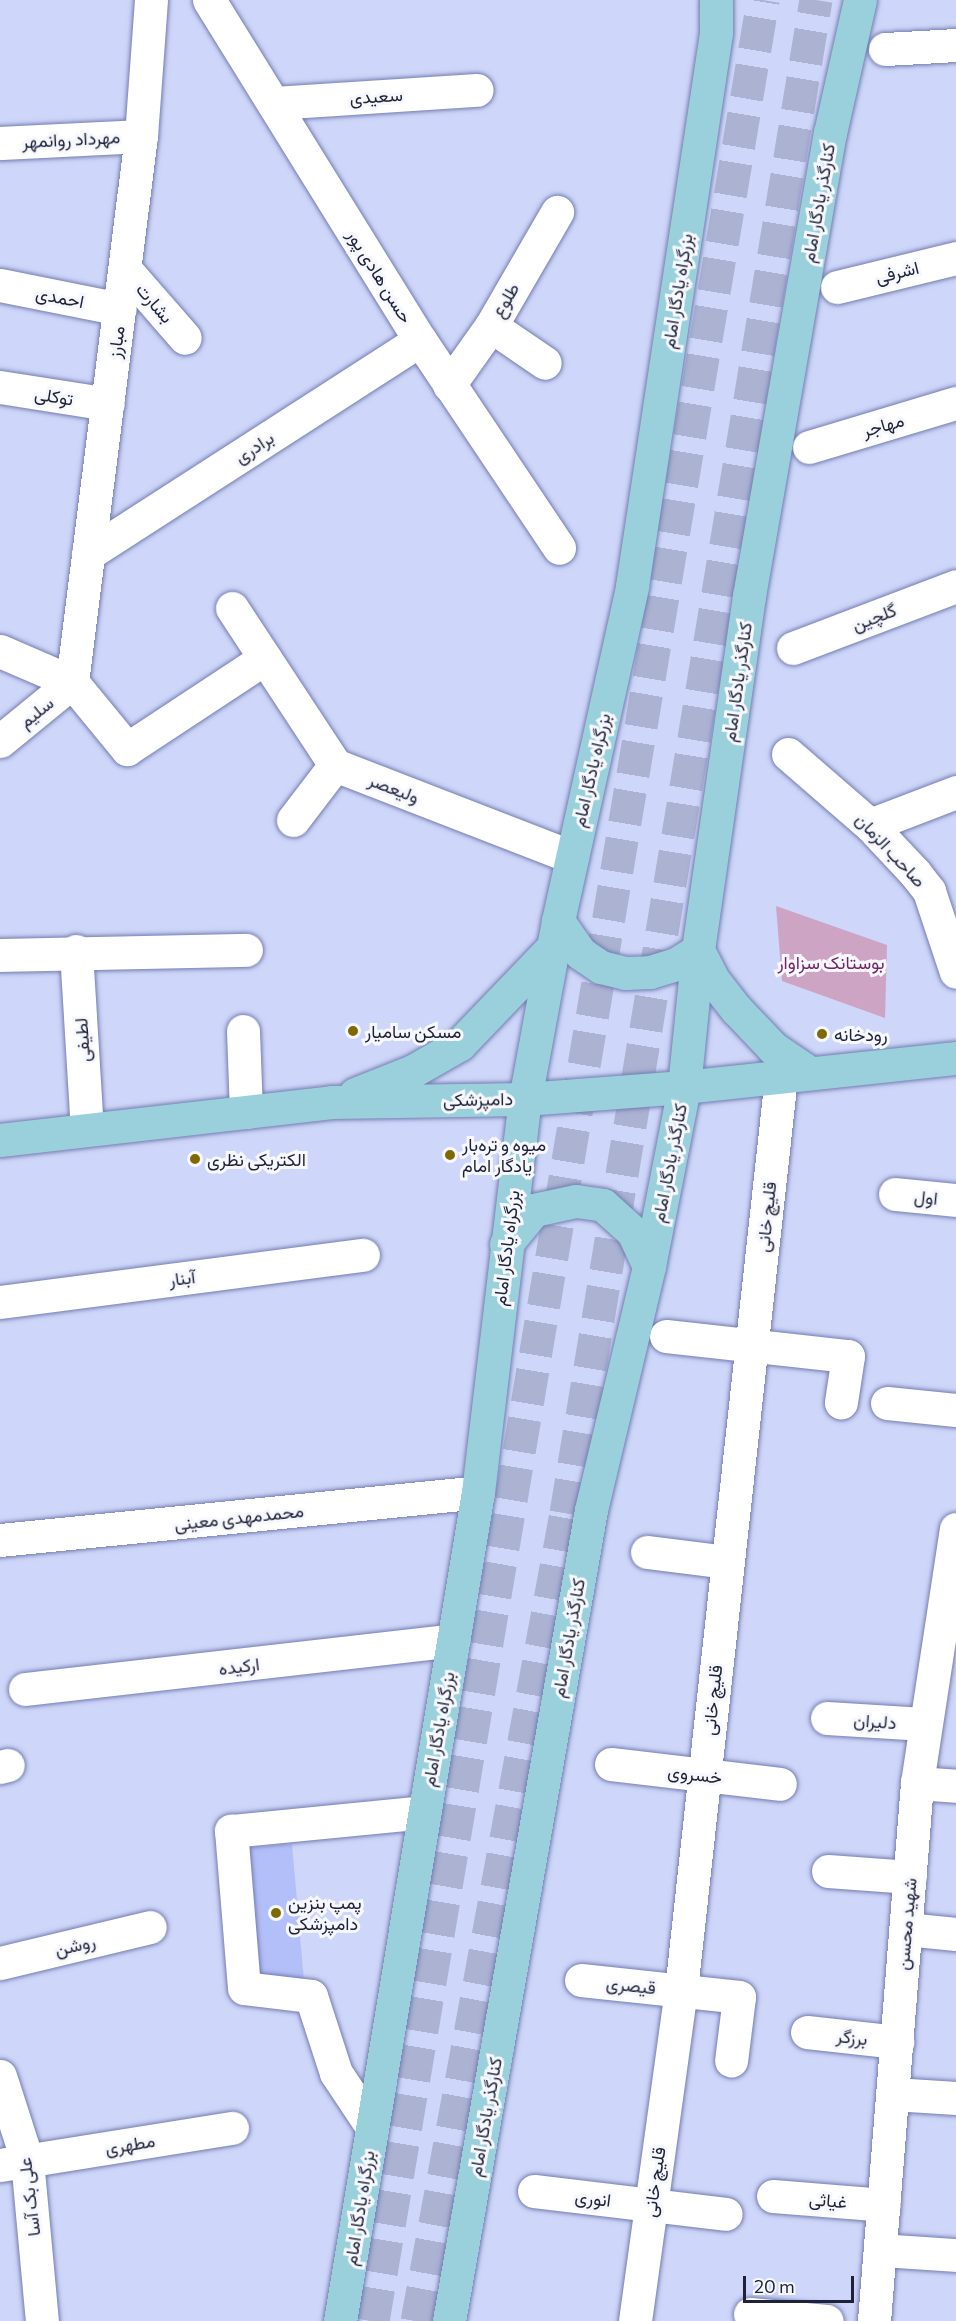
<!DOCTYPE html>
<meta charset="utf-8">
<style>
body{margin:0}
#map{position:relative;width:956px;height:2321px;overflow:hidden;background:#ced6f9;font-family:Commissioner,Vazirmatn,sans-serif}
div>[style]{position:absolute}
.green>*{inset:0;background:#cea4c4}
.building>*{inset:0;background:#b3bff8;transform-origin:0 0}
.highway-tunnel>*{height:33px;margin-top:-16.5px;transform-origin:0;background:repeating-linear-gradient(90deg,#abb2d2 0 33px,transparent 0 49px)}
.roads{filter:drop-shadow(0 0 2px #737db2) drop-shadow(0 0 2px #737db2)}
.minor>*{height:33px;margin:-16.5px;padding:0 16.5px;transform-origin:16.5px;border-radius:16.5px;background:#fff}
.major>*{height:33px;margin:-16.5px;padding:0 16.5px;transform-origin:16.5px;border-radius:16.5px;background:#9ad0dc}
.dots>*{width:16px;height:16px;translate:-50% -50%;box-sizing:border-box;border:3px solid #f7f8fe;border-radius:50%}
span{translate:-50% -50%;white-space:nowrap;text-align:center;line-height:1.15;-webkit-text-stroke:6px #f7f8fe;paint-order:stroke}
.street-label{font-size:18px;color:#1e2238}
.park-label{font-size:18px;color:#722665}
.poi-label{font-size:18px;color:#1e2238}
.left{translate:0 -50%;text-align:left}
.scale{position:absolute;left:743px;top:2276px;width:111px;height:27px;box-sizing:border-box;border:3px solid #1e2238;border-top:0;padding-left:8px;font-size:18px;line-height:21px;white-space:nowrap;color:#1e2238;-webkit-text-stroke:4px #f7f8fe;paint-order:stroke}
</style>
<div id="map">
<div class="green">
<div style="clip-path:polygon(776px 906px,887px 945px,885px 1018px,782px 981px)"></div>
</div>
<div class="building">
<div style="left:292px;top:1844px;width:136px;height:44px;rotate:85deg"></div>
</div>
<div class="highway-tunnel">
<div style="left:373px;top:2321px;width:2354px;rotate:-80.46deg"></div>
<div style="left:417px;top:2321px;width:822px;rotate:-79.55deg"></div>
<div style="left:566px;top:1513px;width:1534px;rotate:-80.62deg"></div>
</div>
<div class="roads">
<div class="minor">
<div style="left:209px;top:0;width:400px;rotate:58.2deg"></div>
<div style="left:420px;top:340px;width:250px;rotate:56.2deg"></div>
<div style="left:885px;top:49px;width:71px;rotate:-3.2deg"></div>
<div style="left:274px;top:103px;width:203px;rotate:-3.7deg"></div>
<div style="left:0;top:143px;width:141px;rotate:-2.8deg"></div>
<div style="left:125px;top:269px;width:91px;rotate:49deg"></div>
<div style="left:0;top:285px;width:122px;rotate:11.3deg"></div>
<div style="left:837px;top:287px;width:122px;rotate:-13.7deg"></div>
<div style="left:491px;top:326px;width:65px;rotate:34.4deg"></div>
<div style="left:449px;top:385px;width:72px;rotate:-54.6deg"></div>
<div style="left:491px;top:326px;width:132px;rotate:-59.9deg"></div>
<div style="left:0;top:387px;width:109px;rotate:8.9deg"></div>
<div style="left:809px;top:447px;width:153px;rotate:-16.7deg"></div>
<div style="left:88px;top:554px;width:395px;rotate:-32.8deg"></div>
<div style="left:232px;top:608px;width:188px;rotate:56.7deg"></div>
<div style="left:335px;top:765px;width:254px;rotate:21.2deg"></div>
<div style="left:793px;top:648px;width:174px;rotate:-20.8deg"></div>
<div style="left:0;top:651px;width:78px;rotate:23.3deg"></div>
<div style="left:72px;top:682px;width:87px;rotate:50.6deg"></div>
<div style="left:127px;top:749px;width:165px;rotate:-33.4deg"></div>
<div style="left:72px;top:682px;width:550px;rotate:-82.8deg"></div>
<div style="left:141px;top:136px;width:136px;rotate:-85.8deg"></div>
<div style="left:0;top:741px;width:93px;rotate:-39.3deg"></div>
<div style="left:788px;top:754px;width:108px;rotate:40.9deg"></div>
<div style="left:870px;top:825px;width:66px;rotate:46.8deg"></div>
<div style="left:915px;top:873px;width:23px;rotate:52deg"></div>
<div style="left:929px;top:891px;width:85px;rotate:71.6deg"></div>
<div style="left:293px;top:820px;width:69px;rotate:-52.6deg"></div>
<div style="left:870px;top:825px;width:92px;rotate:-21deg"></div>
<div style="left:76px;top:951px;width:178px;rotate:86.5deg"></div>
<div style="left:0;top:955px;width:246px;rotate:-1.2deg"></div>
<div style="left:243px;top:1031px;width:81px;rotate:87.9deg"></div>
<div style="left:895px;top:1194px;width:61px;rotate:5.6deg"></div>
<div style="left:0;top:1302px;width:366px;rotate:-7.4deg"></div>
<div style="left:666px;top:1336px;width:183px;rotate:6.3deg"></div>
<div style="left:848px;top:1356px;width:47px;rotate:98.7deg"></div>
<div style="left:887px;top:1403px;width:69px;rotate:5.8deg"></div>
<div style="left:0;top:1540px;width:480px;rotate:-5.7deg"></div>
<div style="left:647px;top:1552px;width:81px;rotate:7.1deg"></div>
<div style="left:25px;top:1689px;width:431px;rotate:-6.5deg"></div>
<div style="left:827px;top:1718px;width:97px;rotate:3.5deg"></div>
<div style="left:611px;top:1764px;width:170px;rotate:6.7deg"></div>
<div style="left:0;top:1767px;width:8px;rotate:-14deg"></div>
<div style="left:917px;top:1783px;width:39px;rotate:4deg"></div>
<div style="left:828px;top:1871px;width:82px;rotate:4.2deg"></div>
<div style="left:906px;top:1929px;width:50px;rotate:5.7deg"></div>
<div style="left:0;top:1963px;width:154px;rotate:-13.5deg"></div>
<div style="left:581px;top:1980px;width:159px;rotate:6.1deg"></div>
<div style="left:739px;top:1997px;width:64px;rotate:97.1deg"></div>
<div style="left:807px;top:2032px;width:91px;rotate:6.3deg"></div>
<div style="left:0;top:2076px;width:88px;rotate:72.2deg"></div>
<div style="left:27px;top:2160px;width:162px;rotate:84.7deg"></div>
<div style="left:893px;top:2094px;width:63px;rotate:3.6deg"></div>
<div style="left:372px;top:2127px;width:65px;rotate:-123.7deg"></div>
<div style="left:336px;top:2073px;width:81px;rotate:-108deg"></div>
<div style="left:311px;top:1996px;width:67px;rotate:-173.2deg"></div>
<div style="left:244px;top:1988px;width:158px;rotate:-94.7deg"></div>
<div style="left:231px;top:1831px;width:194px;rotate:-5.6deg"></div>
<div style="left:0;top:2165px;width:235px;rotate:-9.1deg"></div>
<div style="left:534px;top:2191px;width:193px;rotate:6.8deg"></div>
<div style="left:773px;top:2196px;width:111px;rotate:4.6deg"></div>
<div style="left:880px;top:2250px;width:76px;rotate:3.8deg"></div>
<div style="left:750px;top:2314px;width:77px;rotate:5.2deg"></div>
<div style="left:635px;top:2321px;width:334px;rotate:-82.1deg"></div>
<div style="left:681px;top:1990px;width:918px;rotate:-83.75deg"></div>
<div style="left:874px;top:2321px;width:540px;rotate:-85.43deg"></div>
<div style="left:917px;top:1783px;width:257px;rotate:-81.3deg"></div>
</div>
<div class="major">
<div style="left:558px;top:921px;width:39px;rotate:55deg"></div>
<div style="left:580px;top:953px;width:25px;rotate:34deg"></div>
<div style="left:601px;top:967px;width:25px;rotate:14deg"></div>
<div style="left:625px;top:973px;width:25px;rotate:-2deg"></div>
<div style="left:650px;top:972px;width:27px;rotate:-17deg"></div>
<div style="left:676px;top:964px;width:26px;rotate:-32deg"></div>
<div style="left:698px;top:950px;width:35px;rotate:63deg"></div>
<div style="left:714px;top:981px;width:37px;rotate:52deg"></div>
<div style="left:737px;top:1010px;width:52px;rotate:46.5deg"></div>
<div style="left:773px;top:1048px;width:45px;rotate:34deg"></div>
<div style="left:355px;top:1094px;width:62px;rotate:-21.6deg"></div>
<div style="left:413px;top:1071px;width:54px;rotate:-29.9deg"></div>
<div style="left:460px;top:1044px;width:133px;rotate:-46.2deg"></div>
<div style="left:0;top:1140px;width:334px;rotate:-6.5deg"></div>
<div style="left:332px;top:1102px;width:193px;rotate:-0.9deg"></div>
<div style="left:525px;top:1099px;width:159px;rotate:-4.3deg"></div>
<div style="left:684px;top:1087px;width:274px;rotate:-6.1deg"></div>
<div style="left:506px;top:1244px;width:44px;rotate:-50.5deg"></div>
<div style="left:534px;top:1210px;width:43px;rotate:-12.1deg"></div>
<div style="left:576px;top:1201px;width:27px;rotate:8deg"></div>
<div style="left:603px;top:1205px;width:40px;rotate:42deg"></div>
<div style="left:633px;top:1232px;width:38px;rotate:65deg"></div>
<div style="left:340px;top:2321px;width:840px;rotate:-80.55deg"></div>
<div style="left:478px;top:1492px;width:396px;rotate:-83.2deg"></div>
<div style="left:525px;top:1099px;width:181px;rotate:-79.5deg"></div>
<div style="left:558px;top:921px;width:343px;rotate:-77.5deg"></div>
<div style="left:632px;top:586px;width:559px;rotate:-81.36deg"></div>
<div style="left:716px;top:33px;width:33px;rotate:-90deg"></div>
<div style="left:449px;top:2321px;width:823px;rotate:-80.07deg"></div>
<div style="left:591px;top:1510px;width:251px;rotate:-76.6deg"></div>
<div style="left:649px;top:1266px;width:182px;rotate:-78.9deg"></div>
<div style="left:684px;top:1087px;width:138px;rotate:-84.2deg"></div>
<div style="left:698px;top:950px;width:358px;rotate:-81.8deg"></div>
<div style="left:749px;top:596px;width:470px;rotate:-80.1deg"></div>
<div style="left:830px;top:133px;width:136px;rotate:-77.3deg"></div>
</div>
</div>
<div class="dots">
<div style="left:353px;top:1031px;background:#7f6a02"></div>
<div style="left:822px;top:1034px;background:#7f6a02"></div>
<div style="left:450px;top:1155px;background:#7f6a02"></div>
<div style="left:195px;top:1159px;background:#7f6a02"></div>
<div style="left:276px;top:1913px;background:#7f6a02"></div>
</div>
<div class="street-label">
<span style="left:376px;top:96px;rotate:-4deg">سعیدی</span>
<span style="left:71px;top:139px;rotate:-3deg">مهرداد روانمهر</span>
<span style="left:818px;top:203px;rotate:-80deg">کنارگذر یادگار امام</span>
<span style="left:897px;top:272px;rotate:-14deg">اشرفی</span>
<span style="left:380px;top:276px;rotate:58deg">حسن هادی پور</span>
<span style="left:677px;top:291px;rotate:-81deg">بزرگراه یادگار امام</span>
<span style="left:60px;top:297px;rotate:11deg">احمدی</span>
<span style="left:505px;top:300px;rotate:-60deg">طلوع</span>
<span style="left:155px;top:303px;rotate:49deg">بشارت</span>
<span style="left:116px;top:342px;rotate:-83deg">مبارز</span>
<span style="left:54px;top:396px;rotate:9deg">توکلی</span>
<span style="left:883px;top:425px;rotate:-16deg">مهاجر</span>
<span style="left:254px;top:447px;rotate:-33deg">برادری</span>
<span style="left:874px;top:617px;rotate:-21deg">گلچین</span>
<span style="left:737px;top:682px;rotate:-82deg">کنارگذر یادگار امام</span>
<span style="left:36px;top:712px;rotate:-39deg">سلیم</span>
<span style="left:591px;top:770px;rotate:-77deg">بزرگراه یادگار امام</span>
<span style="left:394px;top:788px;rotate:21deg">ولیعصر</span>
<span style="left:891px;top:850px;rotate:47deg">صاحب الزمان</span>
<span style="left:82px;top:1040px;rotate:-94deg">لطیفی</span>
<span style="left:478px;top:1099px;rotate:-1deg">دامپزشکی</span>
<span style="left:669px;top:1163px;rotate:-79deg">کنارگذر یادگار امام</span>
<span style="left:926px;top:1197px;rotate:6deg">اول</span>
<span style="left:766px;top:1217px;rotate:-84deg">قلیچ خانی</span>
<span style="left:506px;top:1248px;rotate:-83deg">بزرگراه یادگار امام</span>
<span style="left:182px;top:1278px;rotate:-7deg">آبنار</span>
<span style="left:239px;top:1517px;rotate:-6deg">محمدمهدی معینی</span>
<span style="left:568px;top:1638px;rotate:-80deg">کنارگذر یادگار امام</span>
<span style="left:239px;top:1666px;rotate:-7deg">ارکیده</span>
<span style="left:712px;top:1700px;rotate:-84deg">قلیچ خانی</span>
<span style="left:875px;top:1721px;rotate:4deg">دلیران</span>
<span style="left:438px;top:1729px;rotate:-80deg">بزرگراه یادگار امام</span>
<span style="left:695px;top:1774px;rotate:7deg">خسروی</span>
<span style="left:906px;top:1924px;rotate:-85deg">شهید محسن</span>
<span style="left:75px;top:1945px;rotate:-13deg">روشن</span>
<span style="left:631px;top:1985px;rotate:6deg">قیصری</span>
<span style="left:852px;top:2037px;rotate:6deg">برزگر</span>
<span style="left:485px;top:2117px;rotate:-80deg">کنارگذر یادگار امام</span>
<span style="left:130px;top:2144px;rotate:-9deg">مطهری</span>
<span style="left:654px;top:2182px;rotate:-82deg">قلیچ خانی</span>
<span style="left:29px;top:2197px;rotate:-97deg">علی بک آسا</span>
<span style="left:593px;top:2198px;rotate:7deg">انوری</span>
<span style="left:828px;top:2200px;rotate:5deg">غیاثی</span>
<span style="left:359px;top:2208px;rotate:-81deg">بزرگراه یادگار امام</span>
</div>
<div class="park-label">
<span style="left:831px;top:962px">بوستانک سزاوار</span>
</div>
<div class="poi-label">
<span class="left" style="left:365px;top:1031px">مسکن سامیار</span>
<span class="left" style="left:834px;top:1034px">رودخانه</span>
<span class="left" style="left:462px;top:1155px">میوه و تره‌بار<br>یادگار امام</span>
<span class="left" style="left:207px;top:1159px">الکتریکی نظری</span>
<span class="left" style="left:288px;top:1913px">پمپ بنزین<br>دامپزشکی</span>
</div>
<div class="scale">20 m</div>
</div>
